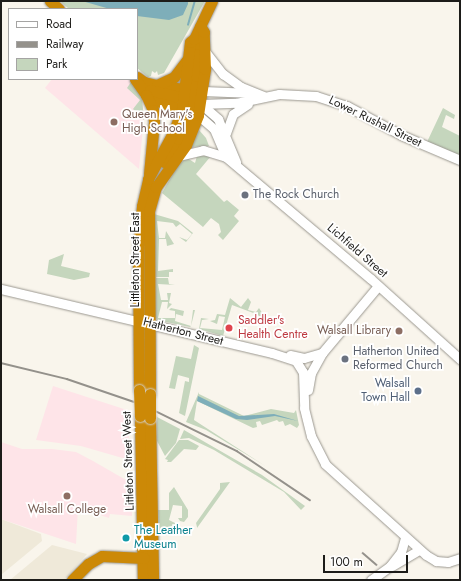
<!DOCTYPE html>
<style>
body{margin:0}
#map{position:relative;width:461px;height:581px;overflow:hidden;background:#f9f5ec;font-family:Jost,sans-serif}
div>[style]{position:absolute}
.built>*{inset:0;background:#efe9d9}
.education>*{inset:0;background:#fee4e8}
.green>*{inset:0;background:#c5d6bd}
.water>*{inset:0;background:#7eaeb9}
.stream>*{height:1.5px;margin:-0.75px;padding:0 0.75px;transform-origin:0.75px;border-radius:0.75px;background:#7eaeb9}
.roads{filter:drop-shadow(0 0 1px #9b9890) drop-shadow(0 0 1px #9b9890)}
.secondary>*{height:9px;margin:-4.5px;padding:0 4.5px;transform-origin:4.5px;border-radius:4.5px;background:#fff}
.highway>*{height:11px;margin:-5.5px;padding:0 5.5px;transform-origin:5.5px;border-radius:5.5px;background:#cc8907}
.rail>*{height:1.5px;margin:-0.75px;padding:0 0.75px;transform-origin:0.75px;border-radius:0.75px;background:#94918b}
.bridges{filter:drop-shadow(0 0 1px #d2d2d1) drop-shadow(0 0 1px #d2d2d1)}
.highway-bridge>*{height:11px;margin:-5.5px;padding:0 5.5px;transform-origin:5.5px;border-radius:5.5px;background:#cc8907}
.dots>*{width:11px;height:11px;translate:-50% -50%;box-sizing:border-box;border:2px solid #fff;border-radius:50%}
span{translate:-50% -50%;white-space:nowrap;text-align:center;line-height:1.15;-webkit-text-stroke:3.5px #fff;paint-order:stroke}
.education-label{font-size:12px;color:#785e54}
.left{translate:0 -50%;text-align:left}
.right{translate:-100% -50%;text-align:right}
.street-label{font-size:12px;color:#1d1c19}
.worship-label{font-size:12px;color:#5b616d}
.health-label{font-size:12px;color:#be3a42}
.service-label{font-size:12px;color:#4e5e75}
.culture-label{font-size:12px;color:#0d838f}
.frame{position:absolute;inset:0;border:2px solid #1d1c19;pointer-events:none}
.legend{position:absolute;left:8px;top:8px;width:130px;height:72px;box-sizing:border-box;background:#fff;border:1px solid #a5a4a3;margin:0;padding:5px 7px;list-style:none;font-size:12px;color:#1d1c19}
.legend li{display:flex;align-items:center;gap:8px;height:20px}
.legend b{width:20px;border:1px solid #a5a4a3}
.scale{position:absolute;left:323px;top:555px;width:85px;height:18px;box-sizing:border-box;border:2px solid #1d1c19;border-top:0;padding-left:5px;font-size:12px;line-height:14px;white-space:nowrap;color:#1d1c19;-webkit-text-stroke:3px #fff;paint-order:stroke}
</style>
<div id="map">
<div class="built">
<div style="clip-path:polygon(1px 519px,41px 534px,42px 541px,1px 575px)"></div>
<div style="clip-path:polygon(52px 545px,87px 554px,64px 580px,10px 580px)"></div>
</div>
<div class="education">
<div style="clip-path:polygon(52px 79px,129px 79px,142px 98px,144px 117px,139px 169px,45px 88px)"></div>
<div style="clip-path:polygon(53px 386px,127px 410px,130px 453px,126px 459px,81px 446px,36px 440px)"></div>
<div style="clip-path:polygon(1px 442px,22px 449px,52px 449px,76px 452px,93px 461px,133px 484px,132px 516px,110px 514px,109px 518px,78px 508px,76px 544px,1px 519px)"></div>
</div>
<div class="green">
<div style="clip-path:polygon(60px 1px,205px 1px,164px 73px,158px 75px,157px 71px,155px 73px,152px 71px,151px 76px,148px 77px,137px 68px,137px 9px,69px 9px)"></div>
<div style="clip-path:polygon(131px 82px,142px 98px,144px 120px,133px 109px,140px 100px,127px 88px)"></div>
<div style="clip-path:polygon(443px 108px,455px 115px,454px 119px,446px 115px,442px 127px,460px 136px,459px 155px,427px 142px)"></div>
<div style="clip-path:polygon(199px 130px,206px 138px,209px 146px,191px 147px)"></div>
<div style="clip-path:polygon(197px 156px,211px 156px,196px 174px,224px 202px,227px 200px,239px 210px,234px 216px,239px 221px,223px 240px,218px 235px,221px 232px,219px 224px,211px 218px,203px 227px,162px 193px,178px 165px,187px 158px,195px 163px)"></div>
<div style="clip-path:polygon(154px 214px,178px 221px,193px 233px,186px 242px,179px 237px,187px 240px,192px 234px,180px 224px,176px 227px,173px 223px,157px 221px,159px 238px,165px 238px,166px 231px,174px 244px,167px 246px,166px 239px,159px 239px,158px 271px,173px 269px,173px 272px,169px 272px,169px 277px,156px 277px)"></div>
<div style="clip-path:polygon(64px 254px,61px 266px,90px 273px,89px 277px,74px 280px,47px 274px,49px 260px)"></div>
<div style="clip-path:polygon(156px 278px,168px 278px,169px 284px,175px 285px,158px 284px,161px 300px,168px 300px,167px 293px,171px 293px,169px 303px,172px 304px,167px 309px,168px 302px,162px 302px,158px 318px,175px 318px,175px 311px,169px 310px,171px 308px,184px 311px,183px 316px,176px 314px,175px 321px,191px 326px,193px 310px,195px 310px,191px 326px,190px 327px,157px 320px,155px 316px)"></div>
<div style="clip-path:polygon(230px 298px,241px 307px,248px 298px,251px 302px,248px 310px,256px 312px,259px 308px,269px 324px,261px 321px,261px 317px,256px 314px,232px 305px,223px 336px,199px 329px,201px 318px,209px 319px,202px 320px,200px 328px,222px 330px,225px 317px,219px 316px,217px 324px,210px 321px,215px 320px,217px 314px,225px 315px)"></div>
<div style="clip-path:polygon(194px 345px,199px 348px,185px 416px,179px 413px,185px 381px,189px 382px,189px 378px,178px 375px,175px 389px,169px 388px,176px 356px,191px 359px)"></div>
<div style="clip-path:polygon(199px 392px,199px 394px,244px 416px,271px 409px,294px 413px,296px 410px,299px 425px,297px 428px,290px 424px,285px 426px,283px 421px,279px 422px,277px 420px,262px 425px,260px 421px,256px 422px,257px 427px,253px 428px,197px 401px,194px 420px,267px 467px,206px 430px,186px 422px)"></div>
<div style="clip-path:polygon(157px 417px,180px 429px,176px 443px,165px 456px,157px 441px)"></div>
<div style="clip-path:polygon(184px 430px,262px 475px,305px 506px,301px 510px,284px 492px,214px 450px,189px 438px,180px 439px)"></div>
<div style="clip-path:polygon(179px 440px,188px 440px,199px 446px,196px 450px,184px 449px,171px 462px,167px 462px,168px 460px,165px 459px)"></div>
<div style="clip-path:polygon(230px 482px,197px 528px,197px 527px,196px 523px,220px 489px,220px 483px)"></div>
<div style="clip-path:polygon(174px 487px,188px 510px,188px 517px,184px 522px,180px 521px,178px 518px,182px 518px,182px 506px,173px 505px,169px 520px,175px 523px,176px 535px,159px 535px,158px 510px,169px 510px,169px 493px)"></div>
</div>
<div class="water">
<div style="clip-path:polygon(82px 1px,188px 1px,188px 4px,183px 15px,169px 20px,137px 16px,137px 9px,110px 9px)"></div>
<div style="clip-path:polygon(198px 396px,239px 416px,274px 414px,298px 421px,275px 416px,247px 420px,236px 419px,197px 401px)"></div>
</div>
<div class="stream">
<div style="left:188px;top:25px;width:25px;rotate:-74deg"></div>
</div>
<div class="roads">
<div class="secondary">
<div style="left:204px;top:50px;width:31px;rotate:52deg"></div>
<div style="left:223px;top:74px;width:22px;rotate:36deg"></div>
<div style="left:241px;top:87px;width:24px;rotate:22deg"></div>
<div style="left:203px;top:91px;width:49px;rotate:2.3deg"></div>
<div style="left:201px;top:104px;width:35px;rotate:-2deg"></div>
<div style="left:236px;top:103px;width:44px;rotate:-11.8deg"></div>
<div style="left:279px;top:94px;width:37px;rotate:3deg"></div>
<div style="left:316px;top:96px;width:33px;rotate:18deg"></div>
<div style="left:347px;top:106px;width:61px;rotate:28.2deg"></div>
<div style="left:401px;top:135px;width:64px;rotate:23deg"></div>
<div style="left:201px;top:104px;width:23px;rotate:41deg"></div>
<div style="left:218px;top:119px;width:47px;rotate:67.3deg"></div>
<div style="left:198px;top:115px;width:21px;rotate:41deg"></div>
<div style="left:214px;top:129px;width:30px;rotate:67deg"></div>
<div style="left:226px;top:157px;width:189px;rotate:40.1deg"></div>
<div style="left:371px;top:279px;width:120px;rotate:42deg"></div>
<div style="left:226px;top:133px;width:20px;rotate:-70deg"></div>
<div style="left:233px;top:114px;width:18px;rotate:-34deg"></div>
<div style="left:178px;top:156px;width:26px;rotate:-13deg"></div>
<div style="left:203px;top:150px;width:24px;rotate:17deg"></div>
<div style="left:1px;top:289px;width:278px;rotate:13.3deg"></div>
<div style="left:272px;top:353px;width:25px;rotate:18deg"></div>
<div style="left:296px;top:361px;width:13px;rotate:58deg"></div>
<div style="left:303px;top:372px;width:36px;rotate:88deg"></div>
<div style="left:304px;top:408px;width:29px;rotate:76deg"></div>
<div style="left:311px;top:436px;width:31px;rotate:63deg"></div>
<div style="left:325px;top:464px;width:136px;rotate:42deg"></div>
<div style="left:426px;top:555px;width:12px;rotate:31deg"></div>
<div style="left:436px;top:561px;width:12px;rotate:5deg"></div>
<div style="left:448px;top:562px;width:13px;rotate:-18deg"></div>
<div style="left:290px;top:355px;width:14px;rotate:12deg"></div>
<div style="left:304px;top:358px;width:19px;rotate:-16deg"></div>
<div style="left:308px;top:390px;width:17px;rotate:-80deg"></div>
<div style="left:311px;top:373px;width:23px;rotate:-61deg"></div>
<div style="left:322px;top:353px;width:87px;rotate:-50.1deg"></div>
<div style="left:392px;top:566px;width:31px;rotate:-31deg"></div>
<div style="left:371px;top:580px;width:24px;rotate:-36deg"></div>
<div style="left:390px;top:566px;width:18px;rotate:-52deg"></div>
<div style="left:401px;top:552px;width:15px;rotate:-74deg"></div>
</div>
<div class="highway">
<div style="left:50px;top:1px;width:12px;rotate:42deg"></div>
<div style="left:137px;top:77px;width:9px;rotate:36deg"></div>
<div style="left:144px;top:82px;width:16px;rotate:14deg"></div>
<div style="left:160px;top:86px;width:32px;rotate:7deg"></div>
<div style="left:135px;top:79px;width:19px;rotate:55deg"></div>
<div style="left:146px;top:95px;width:9px;rotate:32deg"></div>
<div style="left:154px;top:100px;width:36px;rotate:18deg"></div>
<div style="left:157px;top:85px;width:19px;rotate:-25deg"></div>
<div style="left:174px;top:77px;width:21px;rotate:-53deg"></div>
<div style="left:150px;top:90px;width:42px;rotate:13.7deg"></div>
<div style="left:146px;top:95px;width:17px;rotate:65deg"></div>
<div style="left:153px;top:110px;width:12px;rotate:85deg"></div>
<div style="left:154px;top:122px;width:52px;rotate:95.5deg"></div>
<div style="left:164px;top:162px;width:27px;rotate:-57deg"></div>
<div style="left:179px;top:139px;width:29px;rotate:-68deg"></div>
<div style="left:190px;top:112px;width:36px;rotate:-81deg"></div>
<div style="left:196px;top:76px;width:32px;rotate:-90deg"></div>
<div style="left:196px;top:44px;width:5px;rotate:-112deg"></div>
<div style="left:139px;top:390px;width:139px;rotate:-90.4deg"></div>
<div style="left:138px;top:251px;width:45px;rotate:-84.9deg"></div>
<div style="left:142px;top:206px;width:28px;rotate:-77deg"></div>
<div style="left:148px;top:179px;width:55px;rotate:-61.6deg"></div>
<div style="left:174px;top:131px;width:23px;rotate:-70deg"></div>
<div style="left:182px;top:109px;width:67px;rotate:-83.2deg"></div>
<div style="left:190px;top:42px;width:5px;rotate:-37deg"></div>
<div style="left:194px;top:39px;width:42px;rotate:-64.7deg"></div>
<div style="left:150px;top:394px;width:183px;rotate:-90.3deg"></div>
<div style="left:149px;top:211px;width:25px;rotate:-74deg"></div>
<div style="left:156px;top:187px;width:52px;rotate:-54.5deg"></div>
<div style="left:186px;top:145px;width:32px;rotate:-68deg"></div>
<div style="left:198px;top:115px;width:47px;rotate:-81.3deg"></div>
<div style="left:205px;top:69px;width:37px;rotate:-92deg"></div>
<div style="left:204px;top:32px;width:7px;rotate:-124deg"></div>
<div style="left:140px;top:416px;width:164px;rotate:89deg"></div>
<div style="left:150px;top:418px;width:162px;rotate:88.9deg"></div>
<div style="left:72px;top:580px;width:23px;rotate:-45deg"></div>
<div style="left:88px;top:564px;width:16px;rotate:-30deg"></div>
<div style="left:102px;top:556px;width:42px;rotate:2.7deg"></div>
</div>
</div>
<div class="rail">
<div style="left:1px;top:363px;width:68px;rotate:13.6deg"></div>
<div style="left:67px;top:379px;width:80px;rotate:18.9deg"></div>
<div style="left:143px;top:405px;width:105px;rotate:26.1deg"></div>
<div style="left:237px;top:451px;width:88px;rotate:33.9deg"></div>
<div style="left:363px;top:553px;width:18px;rotate:41deg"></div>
</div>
<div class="bridges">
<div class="highway-bridge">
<div style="left:139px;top:390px;width:26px;rotate:88deg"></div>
<div style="left:150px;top:394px;width:24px;rotate:90deg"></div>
</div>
</div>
<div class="dots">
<div style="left:114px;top:122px;background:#8d6e63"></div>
<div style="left:245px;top:195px;background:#6b7280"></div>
<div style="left:229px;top:328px;background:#e0444e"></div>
<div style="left:399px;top:331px;background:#8d6e63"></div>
<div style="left:345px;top:359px;background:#6b7280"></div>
<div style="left:418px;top:391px;background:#5c6f8a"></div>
<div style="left:67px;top:496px;background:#8d6e63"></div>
<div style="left:126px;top:538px;background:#0f9aa8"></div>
</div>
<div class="education-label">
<span class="left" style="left:122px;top:122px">Queen Mary's<br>High School</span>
<span class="right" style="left:391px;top:331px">Walsall Library</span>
<span style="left:67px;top:510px">Walsall College</span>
</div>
<div class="street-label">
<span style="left:375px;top:122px;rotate:26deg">Lower Rushall Street</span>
<span style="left:357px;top:251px;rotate:41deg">Lichfield Street</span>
<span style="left:136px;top:260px;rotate:-90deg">Littleton Street East</span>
<span style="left:183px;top:332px;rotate:14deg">Hatherton Street</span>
<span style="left:129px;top:461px;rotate:-92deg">Littleton Street West</span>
</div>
<div class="worship-label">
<span class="left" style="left:253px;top:195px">The Rock Church</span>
<span class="left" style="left:353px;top:359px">Hatherton United<br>Reformed Church</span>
</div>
<div class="health-label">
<span class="left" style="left:238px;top:328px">Saddler's<br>Health Centre</span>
</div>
<div class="service-label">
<span class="right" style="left:410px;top:391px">Walsall<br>Town Hall</span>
</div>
<div class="culture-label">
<span class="left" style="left:134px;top:538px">The Leather<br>Museum</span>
</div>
<div class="frame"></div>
<ul class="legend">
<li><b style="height:5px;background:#fff"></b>Road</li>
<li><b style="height:5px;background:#94918b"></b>Railway</li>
<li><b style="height:11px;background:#c5d6bd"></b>Park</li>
</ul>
<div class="scale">100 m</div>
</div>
